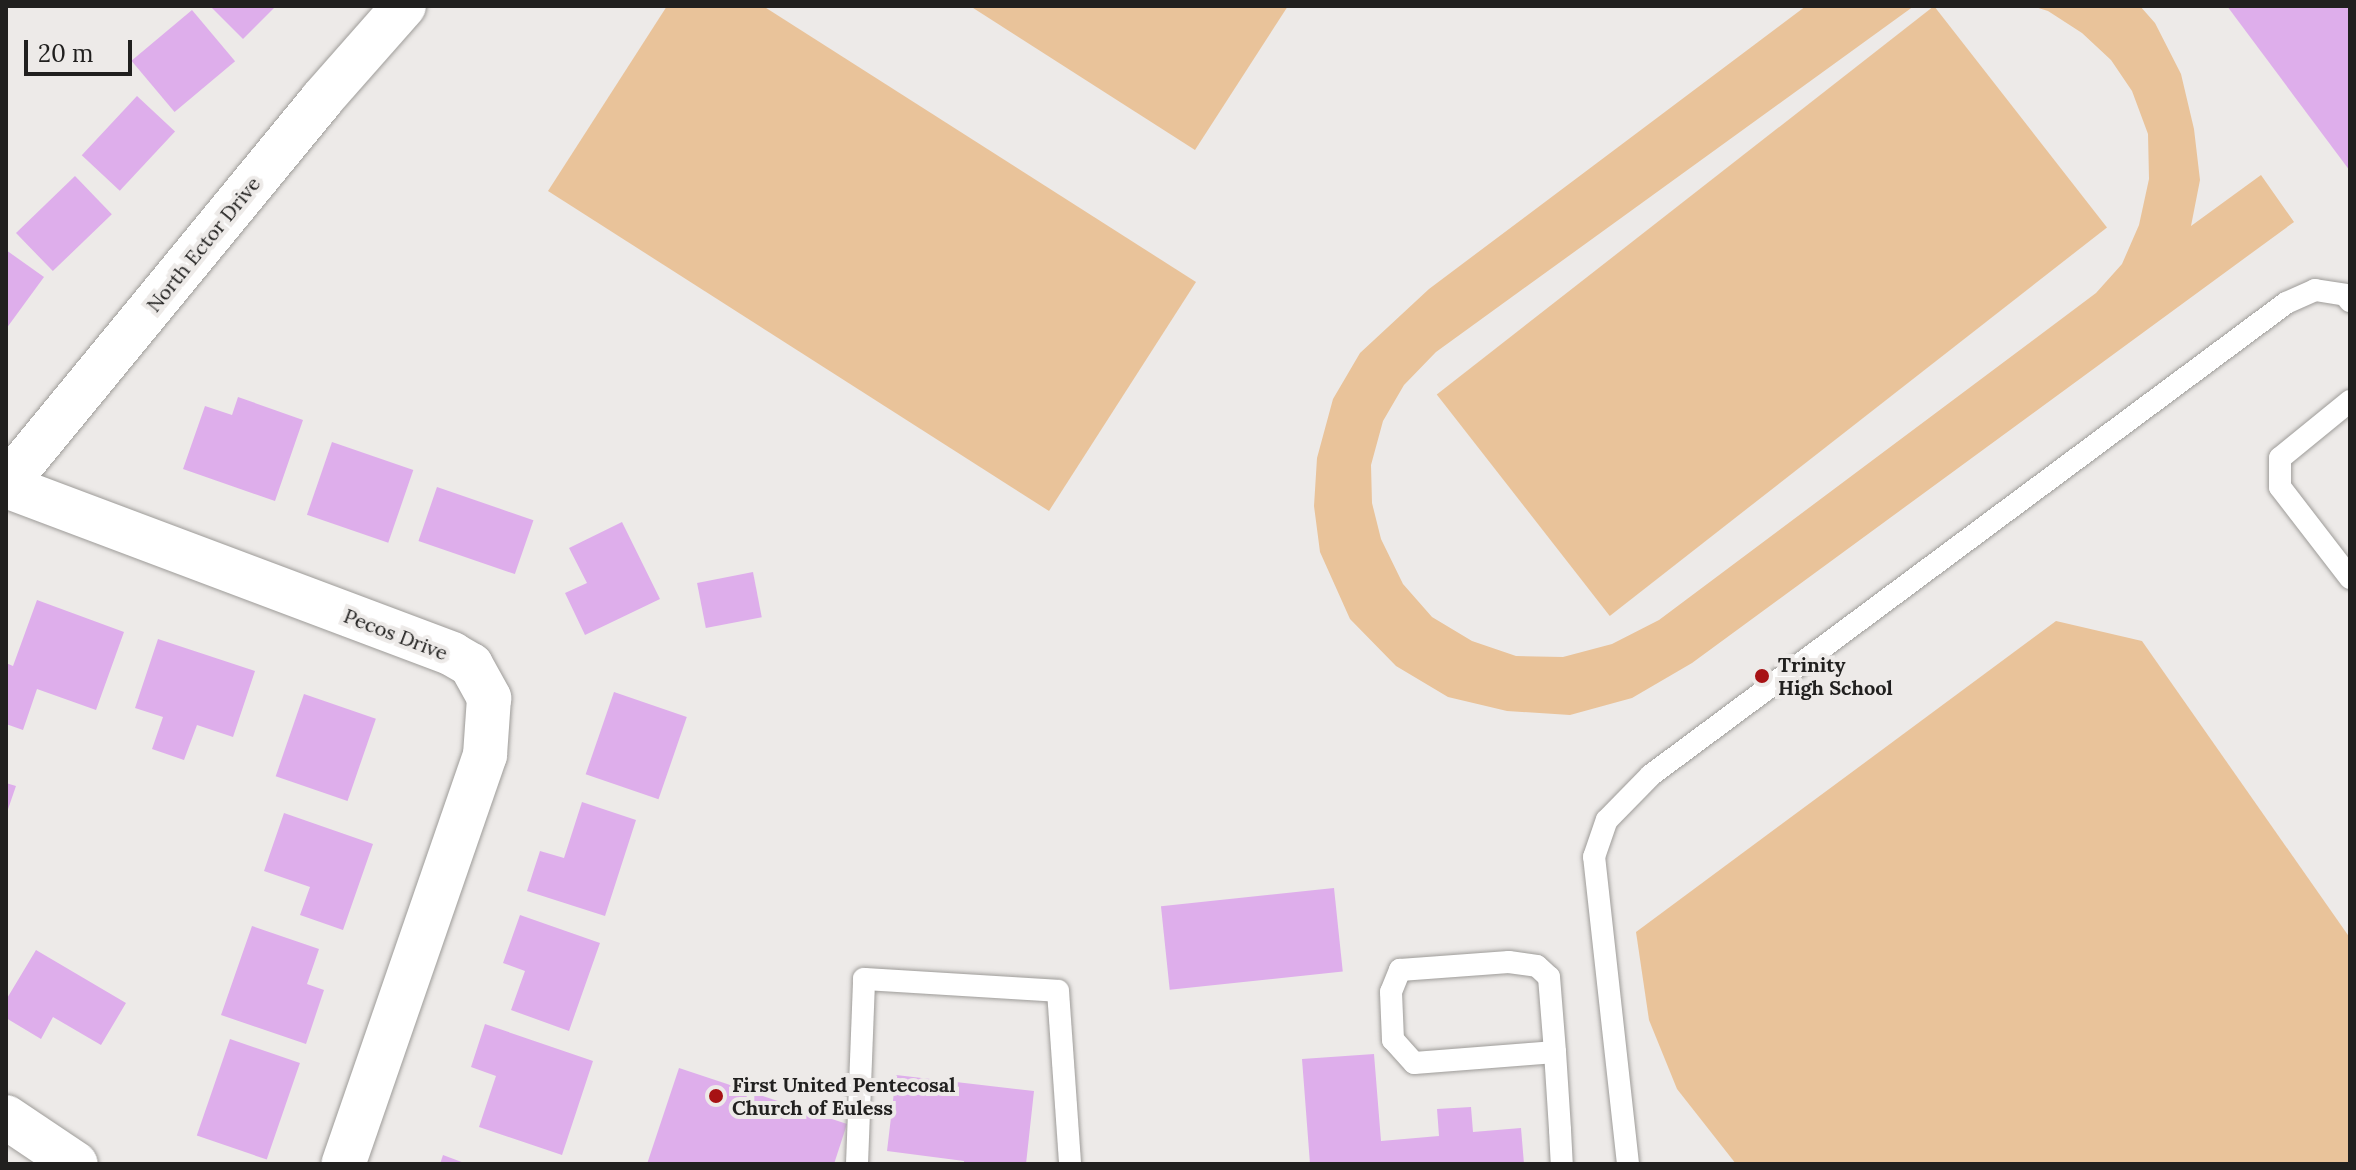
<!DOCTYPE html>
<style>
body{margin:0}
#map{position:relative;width:2356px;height:1170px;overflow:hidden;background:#edeae8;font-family:Lora,serif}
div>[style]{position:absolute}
.green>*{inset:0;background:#e9c39a;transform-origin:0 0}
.building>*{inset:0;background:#deaeeb;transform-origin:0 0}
.roads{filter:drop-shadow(0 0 2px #9e9c99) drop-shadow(0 0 2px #9e9c99)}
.lane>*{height:22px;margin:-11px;padding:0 11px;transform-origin:11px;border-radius:11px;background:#fff}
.street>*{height:44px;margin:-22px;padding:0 22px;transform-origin:22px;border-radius:22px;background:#fff}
.secondary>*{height:44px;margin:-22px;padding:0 22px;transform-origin:22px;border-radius:22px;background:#fff}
.dots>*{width:22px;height:22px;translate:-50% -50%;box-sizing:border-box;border:4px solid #edeae8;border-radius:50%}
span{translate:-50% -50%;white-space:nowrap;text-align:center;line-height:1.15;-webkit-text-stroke:8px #edeae8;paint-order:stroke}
.street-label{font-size:20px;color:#21201f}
.poi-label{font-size:20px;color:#21201f;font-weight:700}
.left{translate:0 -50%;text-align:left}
.frame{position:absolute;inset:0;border:8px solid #21201f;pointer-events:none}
.scale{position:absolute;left:24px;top:40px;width:108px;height:36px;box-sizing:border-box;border:4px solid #21201f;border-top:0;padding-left:10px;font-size:24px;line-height:28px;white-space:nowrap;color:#21201f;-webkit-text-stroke:6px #edeae8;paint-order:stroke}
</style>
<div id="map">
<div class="green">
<div style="clip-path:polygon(667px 6px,763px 6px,1196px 282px,1049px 511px,548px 191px)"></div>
<div style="clip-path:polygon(970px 6px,1288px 6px,1195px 150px)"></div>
<div style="clip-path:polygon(1806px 6px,1914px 6px,1436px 352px,1404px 385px,1383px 421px,1371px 465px,1372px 503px,1381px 539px,1403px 584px,1432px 617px,1472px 641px,1516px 656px,1563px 657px,1612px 644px,1659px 620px,2096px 293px,2122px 264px,2139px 225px,2149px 179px,2148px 134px,2132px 91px,2111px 60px,2082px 33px,2048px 11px,2032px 6px,2140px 6px,2155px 23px,2181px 74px,2194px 129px,2200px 180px,2191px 226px,2261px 175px,2294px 222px,1692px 663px,1632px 698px,1570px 715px,1507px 711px,1448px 697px,1396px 666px,1350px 619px,1320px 552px,1314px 506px,1317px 458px,1333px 399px,1360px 353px,1429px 289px)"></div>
<div style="left:1934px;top:6px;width:281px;height:631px;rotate:52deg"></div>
<div style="clip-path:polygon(2056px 621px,2142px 641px,2350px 938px,2350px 1164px,1736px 1164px,1677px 1089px,1649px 1020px,1636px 932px)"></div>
</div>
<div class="building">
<div style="clip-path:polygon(210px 6px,276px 6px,243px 39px)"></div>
<div style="clip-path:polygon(2227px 6px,2350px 6px,2350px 171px)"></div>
<div style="left:192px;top:10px;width:67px;height:79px;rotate:50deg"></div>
<div style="left:137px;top:96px;width:52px;height:81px;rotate:43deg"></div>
<div style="left:75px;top:176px;width:53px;height:82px;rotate:46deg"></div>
<div style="clip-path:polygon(6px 250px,44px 277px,6px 329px)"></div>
<div style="clip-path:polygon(238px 397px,303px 420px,275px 501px,183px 469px,205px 406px,232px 415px)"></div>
<div style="left:332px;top:442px;width:86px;height:77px;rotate:19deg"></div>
<div style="left:437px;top:487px;width:102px;height:57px;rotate:19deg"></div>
<div style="clip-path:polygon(622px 522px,660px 599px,585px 635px,565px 593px,587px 583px,569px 548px)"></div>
<div style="left:753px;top:572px;width:46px;height:57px;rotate:79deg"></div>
<div style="clip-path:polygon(37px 600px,124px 632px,96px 710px,37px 689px,23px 730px,6px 724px,6px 663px,13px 666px)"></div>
<div style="clip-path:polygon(158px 639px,255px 671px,233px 737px,197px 725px,184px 760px,152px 749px,163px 717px,135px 708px)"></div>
<div style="left:614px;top:692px;width:77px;height:87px;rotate:19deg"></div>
<div style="left:304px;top:694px;width:76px;height:87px;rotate:19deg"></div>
<div style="clip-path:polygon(6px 783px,16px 786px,6px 815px)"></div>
<div style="clip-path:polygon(582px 802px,636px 820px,605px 916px,527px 891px,540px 851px,564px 858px)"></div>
<div style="clip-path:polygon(284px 813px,373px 844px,343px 930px,300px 915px,310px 887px,264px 871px)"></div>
<div style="left:1334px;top:888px;width:84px;height:174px;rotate:84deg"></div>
<div style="clip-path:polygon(520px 915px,600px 943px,569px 1031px,511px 1010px,525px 971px,503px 963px)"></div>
<div style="clip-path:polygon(252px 926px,319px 949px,307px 984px,324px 990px,306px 1044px,221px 1015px)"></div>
<div style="clip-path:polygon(36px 950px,126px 1003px,101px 1045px,53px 1017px,41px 1039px,6px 1018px,6px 1000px)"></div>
<div style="clip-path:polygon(485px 1024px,593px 1061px,562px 1155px,479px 1127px,496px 1076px,471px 1067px)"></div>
<div style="left:230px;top:1039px;width:74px;height:102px;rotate:19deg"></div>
<div style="clip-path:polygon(1374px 1054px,1381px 1141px,1439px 1136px,1437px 1109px,1471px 1107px,1473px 1132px,1521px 1128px,1524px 1164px,1310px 1164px,1302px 1059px)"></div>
<div style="clip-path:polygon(679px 1068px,847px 1124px,834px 1164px,647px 1164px)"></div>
<div style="clip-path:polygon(896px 1075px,1034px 1091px,1026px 1164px,964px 1164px,964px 1161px,887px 1151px)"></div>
<div style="clip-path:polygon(443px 1155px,467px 1164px,440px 1164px)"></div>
</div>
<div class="roads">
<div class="lane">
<div style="left:2350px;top:401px;width:90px;rotate:140.8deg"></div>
<div style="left:2280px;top:458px;width:29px;rotate:90deg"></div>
<div style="left:2280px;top:487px;width:115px;rotate:52.4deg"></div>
<div style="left:1555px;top:1052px;width:141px;rotate:175.5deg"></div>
<div style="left:1414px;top:1063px;width:31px;rotate:-132deg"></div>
<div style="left:1393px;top:1040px;width:48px;rotate:-92.4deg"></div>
<div style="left:1391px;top:992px;width:24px;rotate:-68deg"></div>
<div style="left:1400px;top:970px;width:109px;rotate:-4.2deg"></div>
<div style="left:1509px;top:962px;width:28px;rotate:8deg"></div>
<div style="left:1537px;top:966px;width:16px;rotate:43deg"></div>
<div style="left:1549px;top:977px;width:75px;rotate:85.4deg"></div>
<div style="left:1555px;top:1052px;width:78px;rotate:86.3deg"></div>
<div style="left:1560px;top:1130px;width:34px;rotate:87deg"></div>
<div style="left:857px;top:1164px;width:185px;rotate:-87.8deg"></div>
<div style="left:864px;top:979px;width:194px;rotate:3.5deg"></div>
<div style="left:1058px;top:991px;width:173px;rotate:86deg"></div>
<div style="left:1628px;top:1164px;width:309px;rotate:-96.3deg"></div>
<div style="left:1594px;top:857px;width:39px;rotate:-71deg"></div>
<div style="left:1607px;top:820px;width:63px;rotate:-45.6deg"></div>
<div style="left:1651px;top:775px;width:791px;rotate:-36.62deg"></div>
<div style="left:2286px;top:303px;width:32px;rotate:-24deg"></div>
<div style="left:2315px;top:290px;width:30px;rotate:9deg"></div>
<div style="left:2345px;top:295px;width:8px;rotate:50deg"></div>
</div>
<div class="street">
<div style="left:6px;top:486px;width:477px;rotate:20.6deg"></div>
<div style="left:452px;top:654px;width:22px;rotate:30deg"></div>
<div style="left:471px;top:665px;width:38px;rotate:61deg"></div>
<div style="left:489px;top:698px;width:57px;rotate:94deg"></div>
<div style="left:485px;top:755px;width:433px;rotate:109.1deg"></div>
</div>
<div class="secondary">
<div style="left:6px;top:484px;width:498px;rotate:-50.6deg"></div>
<div style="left:322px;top:99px;width:124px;rotate:-48.6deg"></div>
<div style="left:6px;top:1117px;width:84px;rotate:33.9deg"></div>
</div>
</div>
<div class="dots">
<div style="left:1762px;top:676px;background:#a71214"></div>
<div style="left:716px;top:1096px;background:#a71214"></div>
</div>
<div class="street-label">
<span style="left:203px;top:244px;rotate:-51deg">North Ector Drive</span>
<span style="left:396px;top:634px;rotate:21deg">Pecos Drive</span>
</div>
<div class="poi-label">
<span class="left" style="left:1778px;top:676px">Trinity<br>High School</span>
<span class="left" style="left:732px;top:1096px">First United Pentecosal<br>Church of Euless</span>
</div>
<div class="frame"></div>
<div class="scale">20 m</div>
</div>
